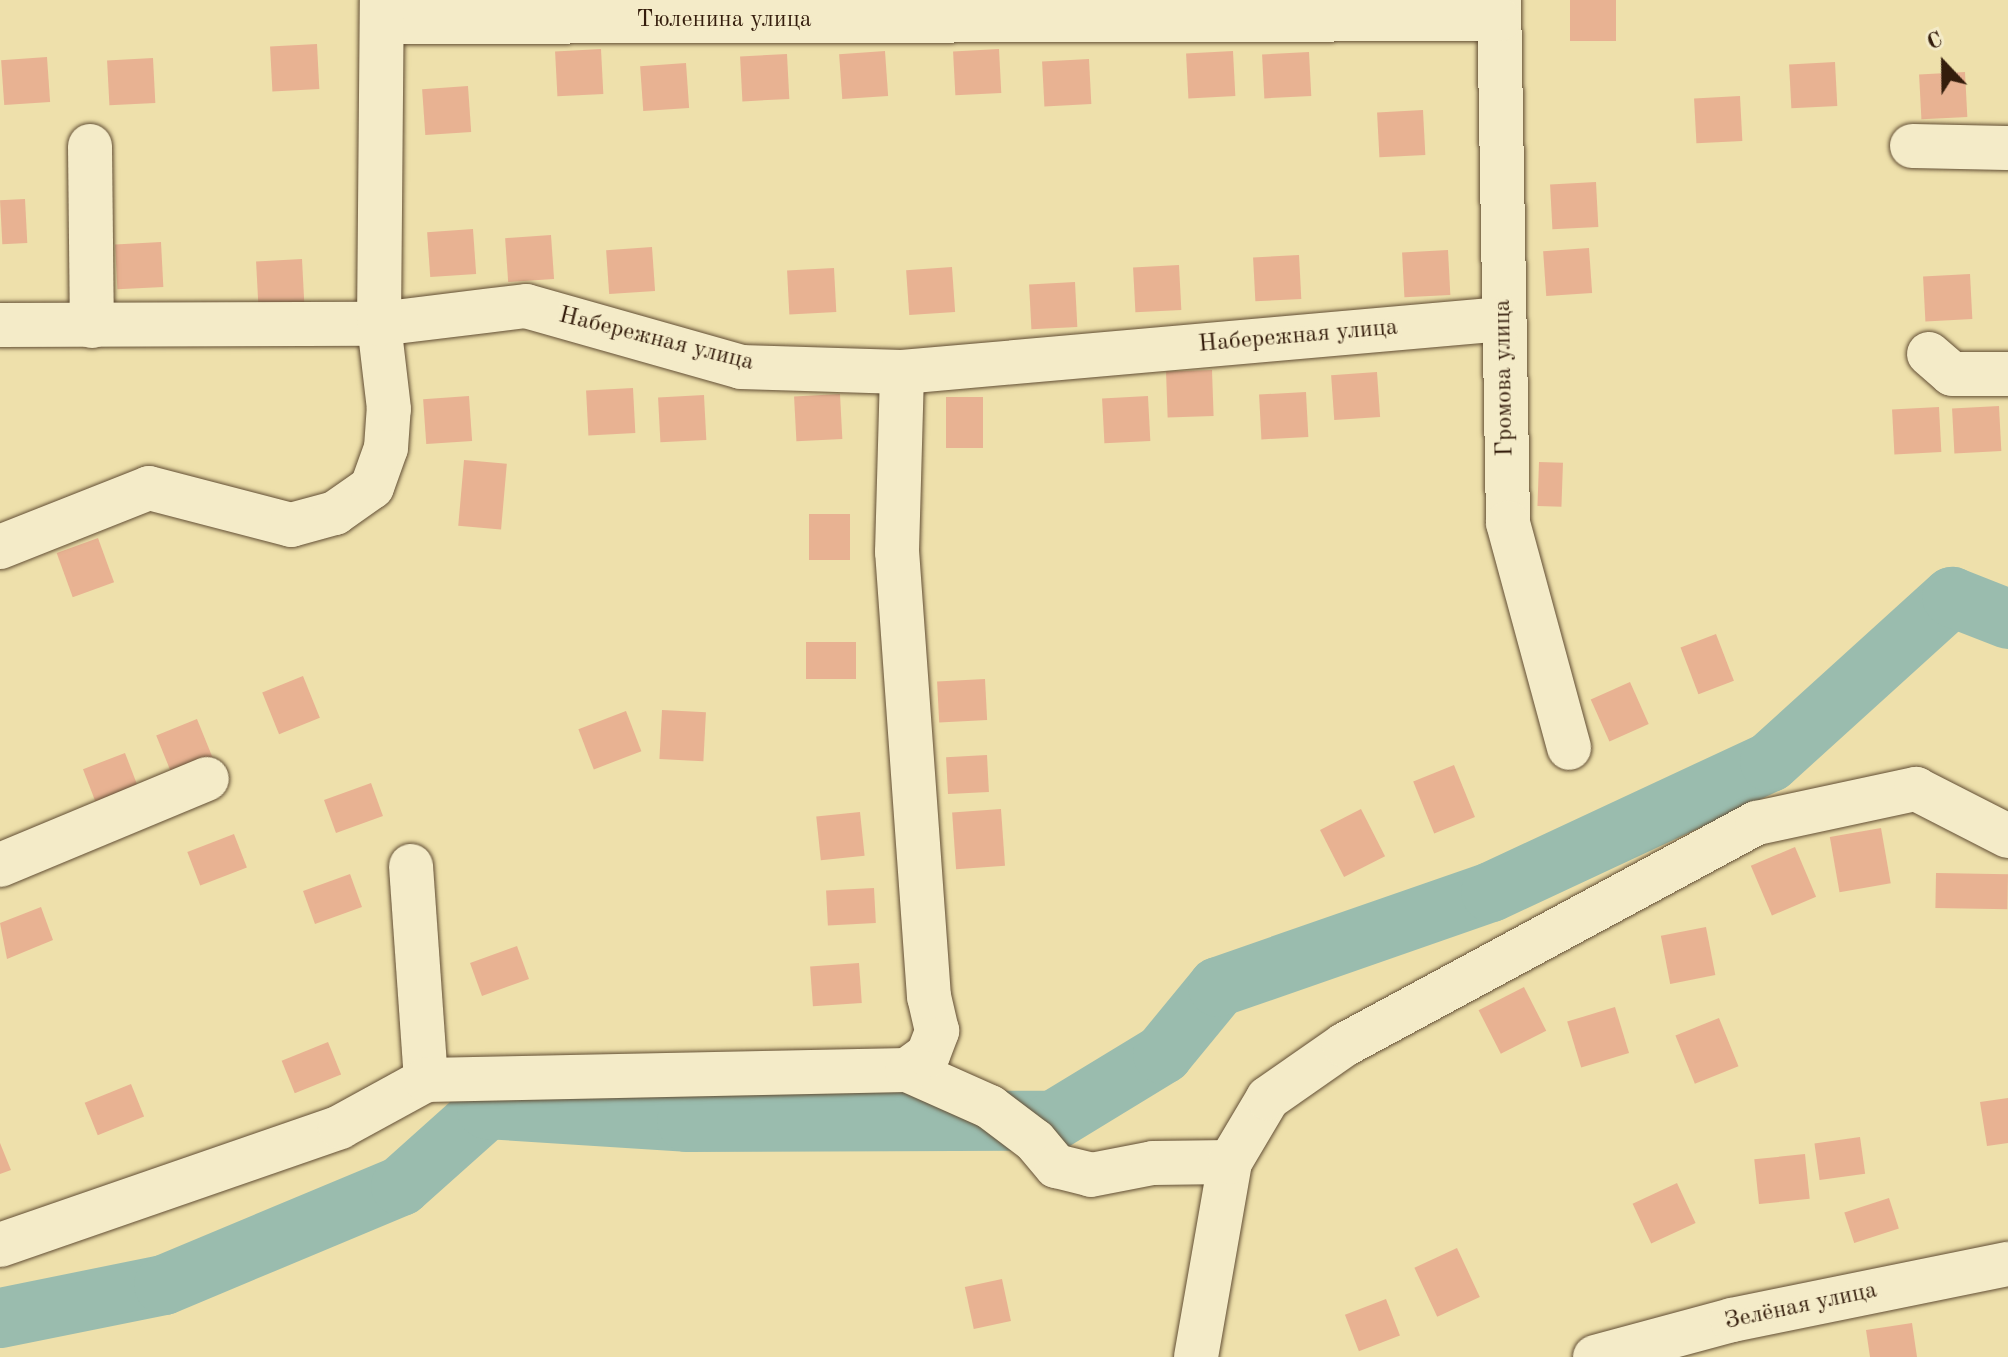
<!DOCTYPE html>
<meta charset="utf-8">
<style>
body{margin:0}
#map{position:relative;width:2008px;height:1357px;overflow:hidden;background:#eee0ab;font-family:"Old Standard TT",serif}
div>[style]{position:absolute}
.river>*{height:60px;margin:-30px;padding:0 30px;transform-origin:30px;border-radius:30px;background:#9abcae}
.building>*{inset:0;background:#e8b292;transform-origin:0 0}
.roads{filter:drop-shadow(0 0 2px #624e34) drop-shadow(0 0 2px #624e34)}
.minor>*{height:44px;margin:-22px;padding:0 22px;transform-origin:22px;border-radius:22px;background:#f4ebc8}
span{translate:-50% -50%;white-space:nowrap;text-align:center;line-height:1.15;-webkit-text-stroke:7px #f4ebc8;paint-order:stroke}
.street-label{font-size:24px;color:#341d0c}
.north{position:absolute;left:1904px;top:24px;width:80px;height:80px;-webkit-text-stroke:6px #f4ebc8;paint-order:stroke;rotate:338deg;font-size:22px;font-weight:700;line-height:32px;text-align:center;color:#341d0c}
.north::after{content:'';display:block;margin:auto;width:28px;height:36px;background:#341d0c;clip-path:polygon(50% 0,100% 100%,50% 72%,0 100%)}
</style>
<div id="map">
<div class="river">
<div style="left:0;top:1318px;width:167px;rotate:-11.4deg"></div>
<div style="left:164px;top:1285px;width:257px;rotate:-22.7deg"></div>
<div style="left:401px;top:1186px;width:115px;rotate:-41.8deg"></div>
<div style="left:487px;top:1109px;width:200px;rotate:3.7deg"></div>
<div style="left:687px;top:1122px;width:366px;rotate:-0.2deg"></div>
<div style="left:1053px;top:1121px;width:129px;rotate:-31.3deg"></div>
<div style="left:1163px;top:1054px;width:87px;rotate:-50.6deg"></div>
<div style="left:1218px;top:987px;width:289px;rotate:-19.2deg"></div>
<div style="left:1491px;top:892px;width:308px;rotate:-25deg"></div>
<div style="left:1770px;top:762px;width:246px;rotate:-42.2deg"></div>
<div style="left:1952px;top:597px;width:60px;rotate:21.4deg"></div>
</div>
<div class="building">
<div style="left:1570px;top:0;width:46px;height:41px"></div>
<div style="left:317px;top:44px;width:45px;height:47px;rotate:87deg"></div>
<div style="left:601px;top:49px;width:45px;height:46px;rotate:87deg"></div>
<div style="left:999px;top:49px;width:44px;height:46px;rotate:87deg"></div>
<div style="left:885px;top:51px;width:45px;height:46px;rotate:86deg"></div>
<div style="left:1233px;top:51px;width:45px;height:47px;rotate:87deg"></div>
<div style="left:1309px;top:52px;width:44px;height:47px;rotate:87deg"></div>
<div style="left:787px;top:54px;width:45px;height:47px;rotate:87deg"></div>
<div style="left:47px;top:57px;width:45px;height:46px;rotate:86deg"></div>
<div style="left:153px;top:58px;width:45px;height:46px;rotate:87deg"></div>
<div style="left:1089px;top:59px;width:45px;height:47px;rotate:87deg"></div>
<div style="left:1835px;top:62px;width:44px;height:46px;rotate:87deg"></div>
<div style="left:686px;top:63px;width:45px;height:46px;rotate:86deg"></div>
<div style="left:1965px;top:72px;width:45px;height:46px;rotate:87deg"></div>
<div style="left:468px;top:86px;width:46px;height:46px;rotate:86deg"></div>
<div style="left:1740px;top:96px;width:45px;height:46px;rotate:87deg"></div>
<div style="left:1423px;top:110px;width:45px;height:46px;rotate:87deg"></div>
<div style="left:1596px;top:182px;width:45px;height:46px;rotate:87deg"></div>
<div style="left:25px;top:199px;width:44px;height:25px;rotate:87deg"></div>
<div style="left:473px;top:229px;width:45px;height:46px;rotate:86deg"></div>
<div style="left:551px;top:235px;width:44px;height:46px;rotate:86deg"></div>
<div style="left:161px;top:242px;width:45px;height:46px;rotate:87deg"></div>
<div style="left:652px;top:247px;width:44px;height:46px;rotate:86deg"></div>
<div style="left:1589px;top:248px;width:45px;height:46px;rotate:86deg"></div>
<div style="left:1448px;top:250px;width:45px;height:46px;rotate:87deg"></div>
<div style="left:1299px;top:255px;width:44px;height:46px;rotate:87deg"></div>
<div style="left:302px;top:259px;width:45px;height:46px;rotate:87deg"></div>
<div style="left:1179px;top:265px;width:45px;height:46px;rotate:87deg"></div>
<div style="left:952px;top:267px;width:45px;height:46px;rotate:86deg"></div>
<div style="left:834px;top:268px;width:44px;height:47px;rotate:87deg"></div>
<div style="left:1970px;top:274px;width:45px;height:47px;rotate:87deg"></div>
<div style="left:1075px;top:282px;width:45px;height:46px;rotate:87deg"></div>
<div style="left:1212px;top:370px;width:46px;height:46px;rotate:88deg"></div>
<div style="left:1377px;top:372px;width:45px;height:46px;rotate:86deg"></div>
<div style="left:633px;top:388px;width:45px;height:47px;rotate:87deg"></div>
<div style="left:1306px;top:392px;width:45px;height:47px;rotate:87deg"></div>
<div style="left:840px;top:394px;width:45px;height:46px;rotate:87deg"></div>
<div style="left:704px;top:395px;width:45px;height:46px;rotate:87deg"></div>
<div style="left:469px;top:396px;width:45px;height:46px;rotate:86deg"></div>
<div style="left:1148px;top:396px;width:45px;height:46px;rotate:87deg"></div>
<div style="left:946px;top:397px;width:37px;height:51px"></div>
<div style="left:1999px;top:406px;width:45px;height:47px;rotate:87deg"></div>
<div style="left:1939px;top:407px;width:45px;height:47px;rotate:87deg"></div>
<div style="left:464px;top:460px;width:43px;height:66px;rotate:5deg"></div>
<div style="left:1539px;top:462px;width:24px;height:44px;rotate:2deg"></div>
<div style="left:809px;top:514px;width:41px;height:46px"></div>
<div style="left:98px;top:538px;width:47px;height:44px;rotate:70deg"></div>
<div style="left:1716px;top:634px;width:50px;height:38px;rotate:69deg"></div>
<div style="left:806px;top:642px;width:50px;height:37px"></div>
<div style="left:303px;top:676px;width:45px;height:44px;rotate:68deg"></div>
<div style="left:985px;top:679px;width:41px;height:48px;rotate:87deg"></div>
<div style="left:1630px;top:682px;width:46px;height:43px;rotate:66deg"></div>
<div style="left:662px;top:710px;width:44px;height:49px;rotate:3deg"></div>
<div style="left:626px;top:711px;width:43px;height:51px;rotate:69deg"></div>
<div style="left:197px;top:719px;width:45px;height:44px;rotate:68deg"></div>
<div style="left:125px;top:753px;width:45px;height:45px;rotate:69deg"></div>
<div style="left:987px;top:755px;width:37px;height:41px;rotate:87deg"></div>
<div style="left:1454px;top:765px;width:56px;height:44px;rotate:68deg"></div>
<div style="left:371px;top:783px;width:35px;height:50px;rotate:70deg"></div>
<div style="left:1001px;top:809px;width:57px;height:49px;rotate:86deg"></div>
<div style="left:1361px;top:809px;width:53px;height:46px;rotate:63deg"></div>
<div style="left:860px;top:812px;width:44px;height:44px;rotate:84deg"></div>
<div style="left:1881px;top:828px;width:56px;height:52px;rotate:80deg"></div>
<div style="left:234px;top:834px;width:36px;height:50px;rotate:69deg"></div>
<div style="left:1795px;top:847px;width:54px;height:48px;rotate:67deg"></div>
<div style="left:1936px;top:873px;width:72px;height:35px;rotate:1deg"></div>
<div style="left:350px;top:874px;width:35px;height:50px;rotate:70deg"></div>
<div style="left:874px;top:888px;width:35px;height:48px;rotate:87deg"></div>
<div style="clip-path:polygon(41px 907px,53px 940px,7px 959px,0 923px)"></div>
<div style="left:1706px;top:927px;width:49px;height:46px;rotate:79deg"></div>
<div style="left:517px;top:946px;width:35px;height:50px;rotate:70deg"></div>
<div style="left:859px;top:963px;width:40px;height:49px;rotate:86deg"></div>
<div style="left:1524px;top:987px;width:49px;height:51px;rotate:63deg"></div>
<div style="left:1615px;top:1007px;width:48px;height:50px;rotate:73deg"></div>
<div style="left:1719px;top:1018px;width:52px;height:47px;rotate:68deg"></div>
<div style="left:328px;top:1042px;width:35px;height:50px;rotate:68deg"></div>
<div style="left:131px;top:1084px;width:35px;height:50px;rotate:68deg"></div>
<div style="clip-path:polygon(2008px 1098px,2008px 1143px,1987px 1146px,1980px 1102px)"></div>
<div style="left:1860px;top:1137px;width:37px;height:46px;rotate:82deg"></div>
<div style="clip-path:polygon(0 1143px,11px 1170px,0 1174px)"></div>
<div style="left:1805px;top:1154px;width:45px;height:51px;rotate:84deg"></div>
<div style="left:1677px;top:1183px;width:44px;height:49px;rotate:65deg"></div>
<div style="left:1889px;top:1198px;width:32px;height:47px;rotate:72deg"></div>
<div style="left:1457px;top:1248px;width:54px;height:47px;rotate:65deg"></div>
<div style="left:1002px;top:1279px;width:43px;height:38px;rotate:78deg"></div>
<div style="left:1386px;top:1299px;width:39px;height:44px;rotate:69deg"></div>
<div style="clip-path:polygon(1912px 1323px,1917px 1357px,1870px 1357px,1866px 1330px)"></div>
</div>
<div class="roads">
<div class="minor">
<div style="left:1499px;top:0;width:523px;rotate:89.01deg"></div>
<div style="left:1508px;top:523px;width:233px;rotate:74.8deg"></div>
<div style="left:382px;top:22px;width:1117px;rotate:-0.15deg"></div>
<div style="left:90px;top:146px;width:180px;rotate:89.4deg"></div>
<div style="left:1912px;top:146px;width:96px;rotate:1.2deg"></div>
<div style="left:0;top:325px;width:379px;rotate:-0.2deg"></div>
<div style="left:379px;top:324px;width:148px;rotate:-7deg"></div>
<div style="left:526px;top:306px;width:223px;rotate:15.8deg"></div>
<div style="left:741px;top:367px;width:161px;rotate:1.8deg"></div>
<div style="left:902px;top:372px;width:603px;rotate:-5.04deg"></div>
<div style="left:1929px;top:354px;width:30px;rotate:41deg"></div>
<div style="left:1952px;top:374px;width:56px"></div>
<div style="left:0;top:547px;width:160px;rotate:-21.6deg"></div>
<div style="left:149px;top:488px;width:147px;rotate:14.6deg"></div>
<div style="left:291px;top:525px;width:46px;rotate:-15.3deg"></div>
<div style="left:335px;top:513px;width:45px;rotate:-35.1deg"></div>
<div style="left:372px;top:487px;width:41px;rotate:-70.3deg"></div>
<div style="left:386px;top:448px;width:39px;rotate:-86deg"></div>
<div style="left:389px;top:409px;width:86px;rotate:-96.7deg"></div>
<div style="left:379px;top:324px;width:324px;rotate:-89.5deg"></div>
<div style="left:0;top:865px;width:224px;rotate:-22.6deg"></div>
<div style="left:411px;top:866px;width:215px;rotate:86deg"></div>
<div style="left:907px;top:1070px;width:91px;rotate:24deg"></div>
<div style="left:990px;top:1107px;width:56px;rotate:37.1deg"></div>
<div style="left:1035px;top:1141px;width:33px;rotate:50deg"></div>
<div style="left:1056px;top:1166px;width:36px;rotate:14deg"></div>
<div style="left:1091px;top:1175px;width:63px;rotate:-11deg"></div>
<div style="left:1153px;top:1163px;width:77px;rotate:-0.7deg"></div>
<div style="left:0;top:1245px;width:360px;rotate:-19.1deg"></div>
<div style="left:340px;top:1127px;width:98px;rotate:-28.7deg"></div>
<div style="left:426px;top:1080px;width:481px;rotate:-1.2deg"></div>
<div style="left:907px;top:1070px;width:26px;rotate:-36deg"></div>
<div style="left:928px;top:1055px;width:26px;rotate:-69deg"></div>
<div style="left:937px;top:1031px;width:35px;rotate:-103deg"></div>
<div style="left:929px;top:997px;width:446px;rotate:-94.1deg"></div>
<div style="left:897px;top:552px;width:180px;rotate:-88.4deg"></div>
<div style="left:1196px;top:1357px;width:198px;rotate:-80.1deg"></div>
<div style="left:1230px;top:1162px;width:74px;rotate:-59.3deg"></div>
<div style="left:1268px;top:1098px;width:93px;rotate:-34.9deg"></div>
<div style="left:1344px;top:1045px;width:469px;rotate:-28.3deg"></div>
<div style="left:1757px;top:823px;width:163px;rotate:-12.1deg"></div>
<div style="left:1916px;top:789px;width:103px;rotate:27.1deg"></div>
<div style="left:1595px;top:1357px;width:142px;rotate:-15.1deg"></div>
<div style="left:1732px;top:1320px;width:282px;rotate:-11.5deg"></div>
</div>
</div>
<div class="street-label">
<span style="left:724px;top:21px">Тюленина улица</span>
<span style="left:1298px;top:337px;rotate:-5deg">Набережная улица</span>
<span style="left:656px;top:340px;rotate:14deg">Набережная улица</span>
<span style="left:1505px;top:378px;rotate:-91deg">Громова улица</span>
<span style="left:1801px;top:1307px;rotate:-12deg">Зелёная улица</span>
</div>
<div class="north">С</div>
</div>
